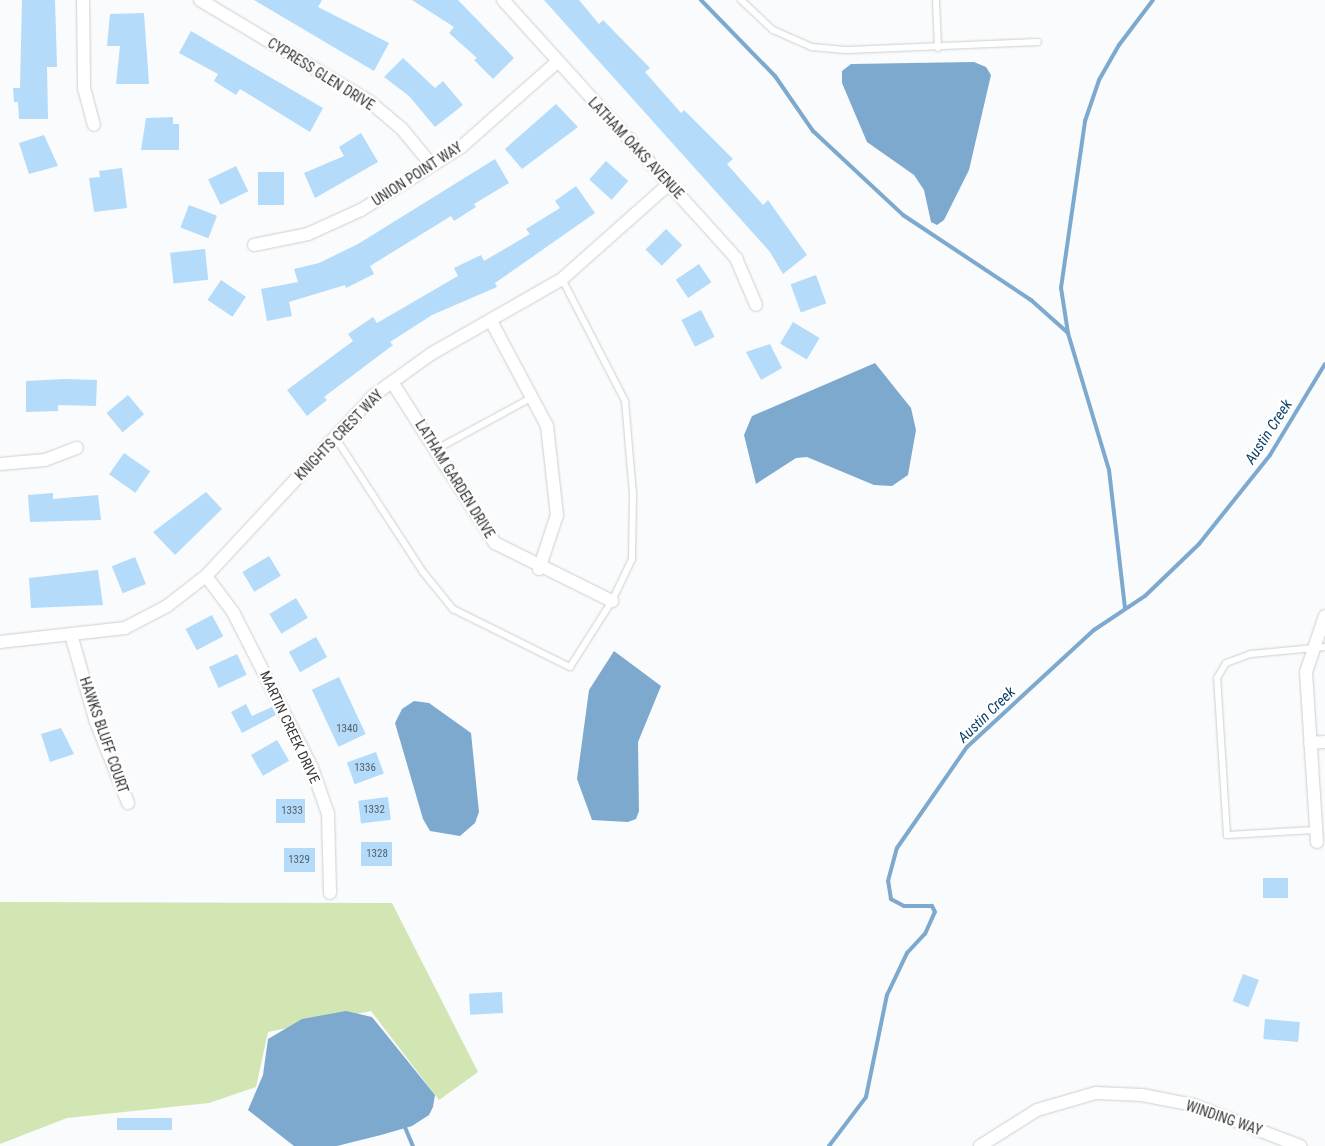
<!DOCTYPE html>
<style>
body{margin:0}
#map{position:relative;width:1325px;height:1146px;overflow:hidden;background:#f9fbfd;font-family:"Roboto Condensed",sans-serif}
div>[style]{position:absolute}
.green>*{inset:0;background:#d1e6b3}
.water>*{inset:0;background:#7da9cf}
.stream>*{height:4px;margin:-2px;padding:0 2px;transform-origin:2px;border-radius:2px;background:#7da9cf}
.building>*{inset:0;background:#b4dbf9;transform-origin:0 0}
.roads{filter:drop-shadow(0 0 1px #cdcfd0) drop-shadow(0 0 1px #cdcfd0)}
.service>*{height:6px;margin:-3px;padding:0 3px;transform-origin:3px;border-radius:3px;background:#fff}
.minor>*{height:12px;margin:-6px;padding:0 6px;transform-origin:6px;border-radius:6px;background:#fff}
span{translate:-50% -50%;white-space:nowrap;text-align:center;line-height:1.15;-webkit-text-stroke:4.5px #fff;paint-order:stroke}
.number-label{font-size:11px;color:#566168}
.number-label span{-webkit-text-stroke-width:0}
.street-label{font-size:14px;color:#373838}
.water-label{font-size:15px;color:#0f4268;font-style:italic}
</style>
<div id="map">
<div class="green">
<div style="clip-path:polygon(0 902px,392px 903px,478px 1072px,439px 1100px,371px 1011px,268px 1032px,256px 1087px,209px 1103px,67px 1118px,0 1144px)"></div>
</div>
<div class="water">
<div style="clip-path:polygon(974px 62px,986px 67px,991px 75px,969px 170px,944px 220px,937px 225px,931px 222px,924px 190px,914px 175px,867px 142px,842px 83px,842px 71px,851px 64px)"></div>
<div style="clip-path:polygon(875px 363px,911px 408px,916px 430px,908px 475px,892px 486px,874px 485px,807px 457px,796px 458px,756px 484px,744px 435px,752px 416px)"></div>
<div style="clip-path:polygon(614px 651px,661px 686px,638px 742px,639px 811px,636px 819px,628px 822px,592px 820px,577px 779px,589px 690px)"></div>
<div style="clip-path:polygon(414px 701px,429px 703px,471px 733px,479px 812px,475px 823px,460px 836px,430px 831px,423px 819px,395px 723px,402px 709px)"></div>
<div style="clip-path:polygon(346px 1011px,372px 1017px,435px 1095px,433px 1107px,429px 1115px,412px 1126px,381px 1135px,337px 1146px,294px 1146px,248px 1110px,263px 1075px,268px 1039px,302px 1019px)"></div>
</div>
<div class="stream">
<div style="left:701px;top:0;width:106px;rotate:45.8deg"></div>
<div style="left:775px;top:76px;width:67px;rotate:55.4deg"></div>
<div style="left:813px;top:131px;width:123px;rotate:43deg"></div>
<div style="left:903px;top:215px;width:154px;rotate:33.6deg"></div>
<div style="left:1031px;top:300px;width:50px;rotate:41.7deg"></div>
<div style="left:1125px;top:608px;width:139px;rotate:-96.6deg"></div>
<div style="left:1109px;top:470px;width:143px;rotate:-106.7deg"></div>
<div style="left:1068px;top:333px;width:46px;rotate:-98.8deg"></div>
<div style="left:1061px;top:288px;width:169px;rotate:-81.8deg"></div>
<div style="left:1085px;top:121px;width:43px;rotate:-71.1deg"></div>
<div style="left:1099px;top:80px;width:40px;rotate:-60.3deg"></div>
<div style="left:1119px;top:45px;width:56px;rotate:-52.9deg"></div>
<div style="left:404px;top:1125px;width:23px;rotate:67deg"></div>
<div style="left:829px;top:1146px;width:61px;rotate:-52.9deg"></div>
<div style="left:866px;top:1097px;width:104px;rotate:-78.4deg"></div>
<div style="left:887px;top:995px;width:47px;rotate:-64.5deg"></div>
<div style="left:907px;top:953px;width:26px;rotate:-47deg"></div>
<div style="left:925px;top:934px;width:24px;rotate:-66deg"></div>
<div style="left:935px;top:912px;width:7px;rotate:-117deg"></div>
<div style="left:932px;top:906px;width:28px;rotate:180deg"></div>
<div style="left:904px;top:906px;width:15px;rotate:-152deg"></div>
<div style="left:891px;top:899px;width:18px;rotate:-99deg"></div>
<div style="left:888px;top:881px;width:34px;rotate:-75deg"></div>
<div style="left:897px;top:848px;width:123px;rotate:-55.3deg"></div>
<div style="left:967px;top:747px;width:173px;rotate:-42.7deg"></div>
<div style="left:1094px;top:630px;width:61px;rotate:-33.7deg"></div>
<div style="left:1145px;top:596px;width:75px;rotate:-43.9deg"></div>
<div style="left:1199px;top:544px;width:114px;rotate:-51.4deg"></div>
<div style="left:1270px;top:455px;width:106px;rotate:-58.9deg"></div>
</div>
<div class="building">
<div style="clip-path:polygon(22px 0,55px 0,57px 67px,47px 67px,48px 119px,19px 119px,18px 102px,14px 102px,13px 88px,20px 88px)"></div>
<div style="clip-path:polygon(254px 0,322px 0,318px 7px,389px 43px,374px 71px)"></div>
<div style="clip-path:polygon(412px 0,458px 0,514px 58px,493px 79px,474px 60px,477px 58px,449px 33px,454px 27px)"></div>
<div style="clip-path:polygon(544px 0,579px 0,599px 24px,603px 20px,650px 68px,645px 72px,681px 113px,684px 110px,733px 159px,727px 164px,763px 205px,768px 200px,807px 255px,783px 274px,770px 252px)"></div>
<div style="clip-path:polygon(144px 13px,149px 84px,116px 84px,120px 46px,107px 46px,110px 14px)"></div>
<div style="clip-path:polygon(191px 31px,323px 108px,310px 132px,240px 89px,236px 95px,214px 81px,218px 74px,179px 53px)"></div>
<div style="clip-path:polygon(403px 58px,435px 88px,443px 81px,463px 105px,435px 127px,409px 96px,384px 77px)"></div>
<div style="clip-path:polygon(556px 104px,578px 127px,522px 169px,505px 149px)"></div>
<div style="clip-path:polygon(173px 117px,173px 124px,179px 124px,179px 150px,141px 150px,146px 118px)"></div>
<div style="clip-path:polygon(361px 133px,378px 162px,315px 198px,304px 173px,344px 156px,339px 147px)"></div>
<div style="clip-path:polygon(44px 135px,58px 166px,29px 174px,19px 143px)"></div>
<div style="clip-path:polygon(495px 159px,509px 183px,474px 204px,476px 207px,454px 221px,451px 216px,370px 266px,374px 274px,346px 288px,345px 285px,289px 302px,292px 316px,267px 321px,261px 289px,298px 282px,294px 269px,319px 263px,358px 244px)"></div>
<div style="left:606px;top:161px;width:30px;height:25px;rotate:42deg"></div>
<div style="left:236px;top:166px;width:28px;height:31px;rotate:64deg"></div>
<div style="clip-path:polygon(122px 168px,127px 208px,94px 212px,89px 178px,100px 177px,99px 171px)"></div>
<div style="left:258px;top:172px;width:26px;height:33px"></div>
<div style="clip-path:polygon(576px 186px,595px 213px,495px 283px,497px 287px,432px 315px,390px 342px,393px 345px,324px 397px,327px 400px,307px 416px,287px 390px,353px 341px,348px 334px,373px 317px,377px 323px,458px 276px,454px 268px,481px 255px,484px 261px,530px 234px,526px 229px,560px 208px,555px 201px)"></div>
<div style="left:189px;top:205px;width:30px;height:24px;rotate:21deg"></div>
<div style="left:666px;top:229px;width:23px;height:29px;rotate:45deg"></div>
<div style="left:205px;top:249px;width:31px;height:35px;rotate:84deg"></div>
<div style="left:699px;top:264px;width:22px;height:28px;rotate:56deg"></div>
<div style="left:816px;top:275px;width:30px;height:27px;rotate:70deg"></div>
<div style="left:221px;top:280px;width:30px;height:24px;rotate:34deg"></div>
<div style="left:701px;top:310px;width:30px;height:22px;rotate:63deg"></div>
<div style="left:793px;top:322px;width:31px;height:25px;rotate:31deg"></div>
<div style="clip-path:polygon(770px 344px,782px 368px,761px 380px,746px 352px)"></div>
<div style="clip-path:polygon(65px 379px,97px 380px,96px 406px,58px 405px,58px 411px,26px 412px,26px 381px)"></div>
<div style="left:128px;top:395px;width:25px;height:28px;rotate:50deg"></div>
<div style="left:124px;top:453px;width:32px;height:26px;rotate:35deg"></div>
<div style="clip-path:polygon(206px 492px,222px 509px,175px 555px,153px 532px)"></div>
<div style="clip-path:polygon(53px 493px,53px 499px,98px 495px,101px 520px,30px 522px,28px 495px)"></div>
<div style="left:269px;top:556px;width:23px;height:31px;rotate:59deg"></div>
<div style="left:135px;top:557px;width:29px;height:25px;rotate:68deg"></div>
<div style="clip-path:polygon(98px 570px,103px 605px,31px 608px,29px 578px)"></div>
<div style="left:296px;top:598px;width:23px;height:31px;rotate:59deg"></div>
<div style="left:212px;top:615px;width:24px;height:30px;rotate:62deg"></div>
<div style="left:316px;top:637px;width:23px;height:31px;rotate:61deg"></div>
<div style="left:237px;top:654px;width:23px;height:31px;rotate:65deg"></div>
<div style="left:339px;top:677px;width:63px;height:30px;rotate:65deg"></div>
<div style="clip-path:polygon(246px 704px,252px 716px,272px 707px,276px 715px,242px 733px,231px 712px)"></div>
<div style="clip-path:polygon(61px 728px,74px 754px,50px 762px,41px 734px)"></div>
<div style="left:277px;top:740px;width:24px;height:30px;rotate:60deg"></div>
<div style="left:376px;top:752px;width:23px;height:31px;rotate:70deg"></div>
<div style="left:388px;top:797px;width:23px;height:30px;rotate:83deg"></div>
<div style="left:276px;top:799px;width:29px;height:24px"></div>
<div style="left:361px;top:842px;width:31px;height:24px"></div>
<div style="left:284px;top:848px;width:31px;height:24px"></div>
<div style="left:1263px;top:878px;width:25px;height:20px"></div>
<div style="left:1243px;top:974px;width:17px;height:29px;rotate:21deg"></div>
<div style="left:502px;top:992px;width:21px;height:33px;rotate:87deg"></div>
<div style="left:1265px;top:1019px;width:35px;height:20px;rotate:5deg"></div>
<div style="left:117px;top:1118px;width:55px;height:12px"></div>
</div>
<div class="roads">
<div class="service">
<div style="left:741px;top:0;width:44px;rotate:43.2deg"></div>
<div style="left:773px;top:30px;width:43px;rotate:23.6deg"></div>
<div style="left:812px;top:47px;width:36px;rotate:5deg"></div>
<div style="left:848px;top:50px;width:190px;rotate:-2.4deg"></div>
<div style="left:936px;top:0;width:48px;rotate:87.6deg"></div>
<div style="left:335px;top:437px;width:161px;rotate:56.9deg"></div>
<div style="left:423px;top:572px;width:48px;rotate:51deg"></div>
<div style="left:453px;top:609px;width:131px;rotate:26.4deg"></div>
<div style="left:570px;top:667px;width:78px;rotate:-57.5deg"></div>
<div style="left:612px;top:601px;width:47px;rotate:-64.5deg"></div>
<div style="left:632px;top:559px;width:65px;rotate:-89.1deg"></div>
<div style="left:633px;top:494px;width:93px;rotate:-94.9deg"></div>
<div style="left:625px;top:401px;width:137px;rotate:-117.3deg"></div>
<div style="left:437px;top:449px;width:107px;rotate:-28.5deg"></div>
<div style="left:1315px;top:830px;width:88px;rotate:176.7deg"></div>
<div style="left:1227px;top:835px;width:157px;rotate:-93.6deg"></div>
<div style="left:1217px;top:678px;width:17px;rotate:-59deg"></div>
<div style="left:1226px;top:663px;width:27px;rotate:-20deg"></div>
<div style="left:1251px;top:654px;width:74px;rotate:-5.4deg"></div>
</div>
<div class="minor">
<div style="left:83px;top:0;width:88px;rotate:89.3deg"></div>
<div style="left:84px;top:88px;width:38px;rotate:75deg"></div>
<div style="left:200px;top:0;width:197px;rotate:30.9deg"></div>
<div style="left:369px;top:101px;width:43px;rotate:40.3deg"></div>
<div style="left:402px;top:129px;width:44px;rotate:50.5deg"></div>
<div style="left:503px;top:0;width:348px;rotate:47.9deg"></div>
<div style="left:736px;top:258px;width:51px;rotate:66.9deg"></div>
<div style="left:254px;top:245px;width:55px;rotate:-11.5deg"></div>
<div style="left:308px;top:234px;width:58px;rotate:-24.4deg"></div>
<div style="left:361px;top:210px;width:118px;rotate:-32.2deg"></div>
<div style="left:461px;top:147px;width:128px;rotate:-41.5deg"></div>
<div style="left:491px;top:321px;width:119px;rotate:61.9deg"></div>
<div style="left:547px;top:426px;width:90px;rotate:83.6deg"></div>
<div style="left:557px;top:515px;width:57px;rotate:108.4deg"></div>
<div style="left:392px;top:382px;width:191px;rotate:57.4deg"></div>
<div style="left:495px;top:543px;width:131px;rotate:26.4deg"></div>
<div style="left:0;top:464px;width:45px;rotate:-5.1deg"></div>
<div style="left:45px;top:460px;width:34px;rotate:-21deg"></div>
<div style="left:206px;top:576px;width:45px;rotate:53.1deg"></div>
<div style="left:233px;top:612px;width:175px;rotate:63.1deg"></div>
<div style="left:312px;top:768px;width:49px;rotate:70.8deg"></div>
<div style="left:328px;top:814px;width:79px;rotate:88.5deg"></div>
<div style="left:72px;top:638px;width:87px;rotate:74.1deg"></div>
<div style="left:96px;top:722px;width:87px;rotate:68.4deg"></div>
<div style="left:0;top:642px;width:126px;rotate:-6.4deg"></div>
<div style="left:125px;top:628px;width:47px;rotate:-27.6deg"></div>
<div style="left:167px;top:606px;width:49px;rotate:-37.6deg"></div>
<div style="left:206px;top:576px;width:247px;rotate:-47.1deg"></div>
<div style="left:374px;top:395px;width:70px;rotate:-35.7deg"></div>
<div style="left:431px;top:354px;width:151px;rotate:-29.8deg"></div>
<div style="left:562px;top:279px;width:143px;rotate:-41.6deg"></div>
<div style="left:1310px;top:743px;width:15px;rotate:-4deg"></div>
<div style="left:1317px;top:842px;width:170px;rotate:-93.7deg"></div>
<div style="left:1306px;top:672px;width:59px;rotate:-71.3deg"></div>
<div style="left:980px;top:1146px;width:67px;rotate:-32.3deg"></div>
<div style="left:1037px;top:1110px;width:61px;rotate:-16.1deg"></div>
<div style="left:1096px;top:1093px;width:46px;rotate:2.5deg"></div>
<div style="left:1142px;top:1095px;width:53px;rotate:10.9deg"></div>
<div style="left:1194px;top:1105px;width:114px;rotate:21.1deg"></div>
</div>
</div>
<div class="number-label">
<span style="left:347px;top:729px">1340</span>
<span style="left:365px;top:768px">1336</span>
<span style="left:374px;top:810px">1332</span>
<span style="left:292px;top:811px">1333</span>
<span style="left:377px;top:854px">1328</span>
<span style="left:299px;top:860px">1329</span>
</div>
<div class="street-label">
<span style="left:321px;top:74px;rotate:32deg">CYPRESS GLEN DRIVE</span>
<span style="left:636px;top:148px;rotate:47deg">LATHAM OAKS AVENUE</span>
<span style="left:417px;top:174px;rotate:-33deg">UNION POINT WAY</span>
<span style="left:339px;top:435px;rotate:-46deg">KNIGHTS CREST WAY</span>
<span style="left:455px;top:479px;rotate:58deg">LATHAM GARDEN DRIVE</span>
<span style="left:290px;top:727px;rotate:65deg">MARTIN CREEK DRIVE</span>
<span style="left:104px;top:735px;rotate:71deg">HAWKS BLUFF COURT</span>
<span style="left:1224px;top:1118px;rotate:19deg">WINDING WAY</span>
</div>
<div class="water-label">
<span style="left:1269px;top:432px;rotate:-57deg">Austin Creek</span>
<span style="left:987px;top:715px;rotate:-44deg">Austin Creek</span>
</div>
</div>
